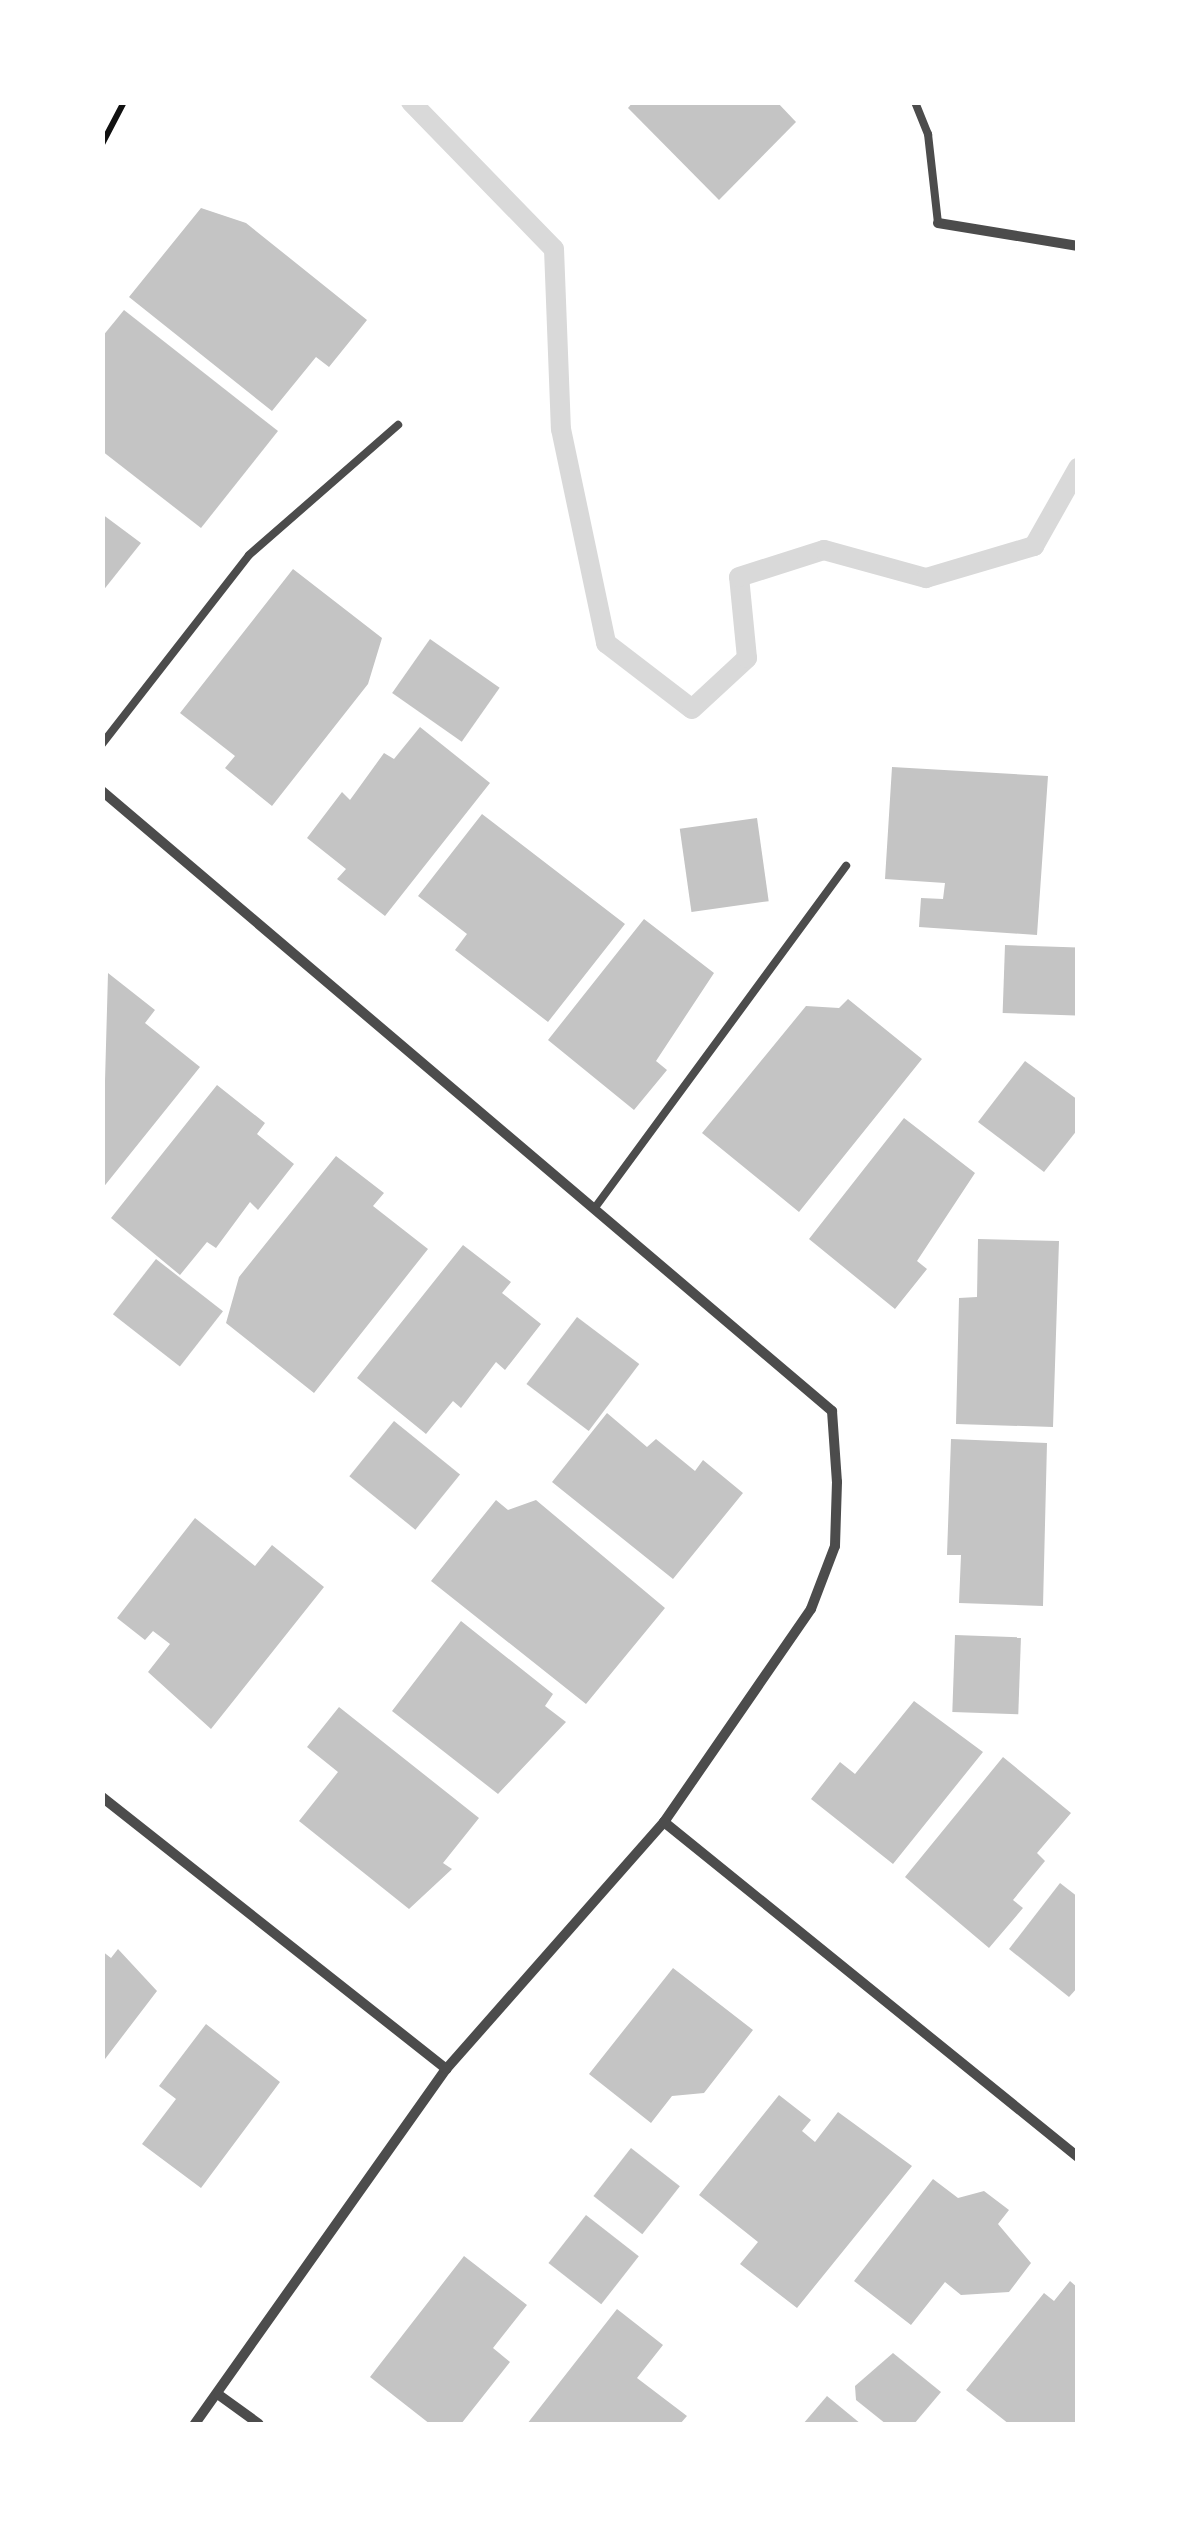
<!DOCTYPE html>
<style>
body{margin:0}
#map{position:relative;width:1180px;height:2527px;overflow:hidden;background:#fff;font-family:"Fira Sans",sans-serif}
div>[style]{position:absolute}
.stream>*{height:20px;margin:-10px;padding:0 10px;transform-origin:10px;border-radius:10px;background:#d9d9d9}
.building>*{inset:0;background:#c4c4c4;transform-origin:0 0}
.path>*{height:6px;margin:-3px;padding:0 3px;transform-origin:3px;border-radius:3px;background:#111}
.service>*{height:8px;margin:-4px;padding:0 4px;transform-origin:4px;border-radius:4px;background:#4c4c4c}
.minor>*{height:10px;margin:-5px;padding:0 5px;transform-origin:5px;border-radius:5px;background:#4c4c4c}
span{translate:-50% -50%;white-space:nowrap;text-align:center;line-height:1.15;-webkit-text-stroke:9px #fff;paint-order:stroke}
.frame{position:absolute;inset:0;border:105px solid #fff;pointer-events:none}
</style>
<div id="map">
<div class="stream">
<div style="left:411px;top:102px;width:205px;rotate:45.8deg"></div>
<div style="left:554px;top:249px;width:180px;rotate:87.8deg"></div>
<div style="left:561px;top:429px;width:219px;rotate:78.1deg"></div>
<div style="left:606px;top:643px;width:108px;rotate:37.5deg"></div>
<div style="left:692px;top:709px;width:75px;rotate:-42.8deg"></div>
<div style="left:747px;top:658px;width:81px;rotate:-95.6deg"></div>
<div style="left:739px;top:577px;width:89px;rotate:-17.6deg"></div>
<div style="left:824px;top:550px;width:106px;rotate:15.4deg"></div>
<div style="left:926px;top:578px;width:113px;rotate:-16.5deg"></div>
<div style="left:1034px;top:546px;width:90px;rotate:-60.6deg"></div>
</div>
<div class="building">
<div style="clip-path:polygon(633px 102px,777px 102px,796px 122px,719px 200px,628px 108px)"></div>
<div style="clip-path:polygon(201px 208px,246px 223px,367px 320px,329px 367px,316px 357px,272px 411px,129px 297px)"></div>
<div style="clip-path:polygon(124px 310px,278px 431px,201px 528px,102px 451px,102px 337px)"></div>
<div style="clip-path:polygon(102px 514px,141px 543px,102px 592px)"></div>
<div style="clip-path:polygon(293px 569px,382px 638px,368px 684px,272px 806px,225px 768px,235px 756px,180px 713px)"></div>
<div style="left:430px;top:639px;width:85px;height:66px;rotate:35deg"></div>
<div style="clip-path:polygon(420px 727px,490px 783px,385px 916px,337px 879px,346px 869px,307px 838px,342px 792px,350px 800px,384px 753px,394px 759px)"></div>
<div style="clip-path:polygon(892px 767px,1048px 776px,1037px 935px,919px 927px,921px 898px,943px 899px,945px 883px,885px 879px)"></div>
<div style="clip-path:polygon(482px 814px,625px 924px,548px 1022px,455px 950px,467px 934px,418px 896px)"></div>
<div style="left:757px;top:818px;width:84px;height:78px;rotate:82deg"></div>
<div style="clip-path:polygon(644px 919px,714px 973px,656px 1061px,667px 1070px,634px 1110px,548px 1040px)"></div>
<div style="left:1005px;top:945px;width:73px;height:68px;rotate:2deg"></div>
<div style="clip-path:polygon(108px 973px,155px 1010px,145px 1023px,200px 1067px,102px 1189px)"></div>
<div style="clip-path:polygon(848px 999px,922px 1059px,799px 1212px,702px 1133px,806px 1006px,839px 1008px)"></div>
<div style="clip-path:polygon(1025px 1061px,1078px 1100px,1078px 1129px,1044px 1172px,978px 1122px)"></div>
<div style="clip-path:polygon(217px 1085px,265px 1123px,257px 1134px,294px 1164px,258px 1210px,250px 1202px,216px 1248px,207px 1242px,180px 1275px,111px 1218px)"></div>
<div style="clip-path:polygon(904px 1118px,975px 1173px,917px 1261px,927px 1269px,895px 1309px,809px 1239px)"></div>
<div style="clip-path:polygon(336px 1156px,384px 1193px,373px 1206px,428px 1249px,314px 1393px,226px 1323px,239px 1277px)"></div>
<div style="clip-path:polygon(978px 1239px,1059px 1241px,1053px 1427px,956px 1424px,959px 1298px,977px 1297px)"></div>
<div style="clip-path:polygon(463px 1245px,511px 1282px,502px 1293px,541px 1324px,505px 1370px,496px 1362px,461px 1408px,453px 1401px,426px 1434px,357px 1378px)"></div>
<div style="left:156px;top:1259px;width:85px;height:70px;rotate:38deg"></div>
<div style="left:577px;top:1317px;width:78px;height:84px;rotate:37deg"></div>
<div style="clip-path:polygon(607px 1413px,647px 1447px,656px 1439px,695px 1471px,703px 1460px,743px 1493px,673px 1579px,552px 1482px)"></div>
<div style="left:394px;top:1421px;width:85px;height:71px;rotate:39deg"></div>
<div style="clip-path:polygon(951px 1439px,1047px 1443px,1043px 1606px,959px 1603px,961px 1555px,947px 1555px)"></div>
<div style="clip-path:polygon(496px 1500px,508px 1510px,536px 1500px,665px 1608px,586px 1704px,431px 1581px)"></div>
<div style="clip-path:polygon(195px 1518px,255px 1566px,272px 1545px,324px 1587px,211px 1729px,148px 1672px,170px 1644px,153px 1631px,145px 1640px,117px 1618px)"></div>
<div style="clip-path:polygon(461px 1621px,553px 1694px,545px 1706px,566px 1722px,498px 1794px,392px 1711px)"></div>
<div style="left:955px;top:1635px;width:66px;height:77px;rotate:2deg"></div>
<div style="clip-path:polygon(914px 1701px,983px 1752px,893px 1864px,811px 1799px,840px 1762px,855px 1774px)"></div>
<div style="clip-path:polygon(339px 1707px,479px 1818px,443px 1863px,452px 1869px,409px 1909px,299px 1821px,338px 1772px,307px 1747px)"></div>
<div style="clip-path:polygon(1003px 1757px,1071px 1813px,1037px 1853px,1045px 1861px,1013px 1900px,1023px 1908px,989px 1948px,905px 1877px)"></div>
<div style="clip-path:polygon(1060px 1883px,1078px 1897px,1078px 1987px,1069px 1997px,1009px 1949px)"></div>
<div style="clip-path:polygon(118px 1949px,157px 1991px,102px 2063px,102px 1951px,111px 1958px)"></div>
<div style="clip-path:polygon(673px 1968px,753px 2030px,704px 2093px,672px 2096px,651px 2123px,589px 2074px)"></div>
<div style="clip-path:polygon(206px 2024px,280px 2082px,201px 2188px,142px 2144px,176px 2099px,159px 2086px)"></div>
<div style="clip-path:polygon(779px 2095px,811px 2120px,802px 2131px,815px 2142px,838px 2112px,912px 2166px,797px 2308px,740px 2264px,758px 2242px,699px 2195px)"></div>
<div style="left:631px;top:2148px;width:62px;height:61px;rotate:38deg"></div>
<div style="clip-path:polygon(933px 2179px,958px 2198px,984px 2191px,1009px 2210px,998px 2224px,1031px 2263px,1009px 2292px,961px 2295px,945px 2282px,911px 2325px,854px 2281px)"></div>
<div style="left:586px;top:2215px;width:67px;height:61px;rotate:38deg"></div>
<div style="clip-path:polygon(464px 2256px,527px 2305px,493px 2348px,510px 2362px,461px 2424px,430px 2424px,370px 2377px)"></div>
<div style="clip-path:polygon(1070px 2281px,1078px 2288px,1078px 2424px,1009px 2424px,966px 2390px,1044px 2293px,1054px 2301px)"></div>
<div style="clip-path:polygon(617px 2309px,663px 2345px,637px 2378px,687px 2416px,680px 2424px,527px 2424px)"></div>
<div style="clip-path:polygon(893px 2353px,941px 2392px,914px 2424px,886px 2424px,856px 2400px,855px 2386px)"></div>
<div style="clip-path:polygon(827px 2396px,861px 2424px,803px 2424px)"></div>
</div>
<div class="path">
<div style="left:102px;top:144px;width:47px;rotate:-62.4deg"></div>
</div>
<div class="service">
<div style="left:915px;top:102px;width:35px;rotate:68deg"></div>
<div style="left:928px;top:134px;width:90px;rotate:83.6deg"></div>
<div style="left:102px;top:744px;width:239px;rotate:-52.1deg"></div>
<div style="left:249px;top:555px;width:198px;rotate:-41.1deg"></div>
<div style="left:594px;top:1209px;width:426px;rotate:-53.7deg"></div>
</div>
<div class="minor">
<div style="left:938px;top:223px;width:142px;rotate:9.3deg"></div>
<div style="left:102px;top:791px;width:958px;rotate:40.34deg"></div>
<div style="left:832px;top:1411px;width:71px;rotate:86deg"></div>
<div style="left:837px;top:1482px;width:64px;rotate:91.8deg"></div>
<div style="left:835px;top:1546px;width:67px;rotate:110.9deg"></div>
<div style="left:811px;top:1609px;width:259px;rotate:124.6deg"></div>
<div style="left:664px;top:1822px;width:329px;rotate:131.4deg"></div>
<div style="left:446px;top:2069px;width:435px;rotate:125.3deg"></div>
<div style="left:102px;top:1797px;width:439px;rotate:38.3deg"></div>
<div style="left:664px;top:1822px;width:533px;rotate:38.98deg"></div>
<div style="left:219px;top:2395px;width:49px;rotate:35.9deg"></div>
</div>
<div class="frame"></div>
</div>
